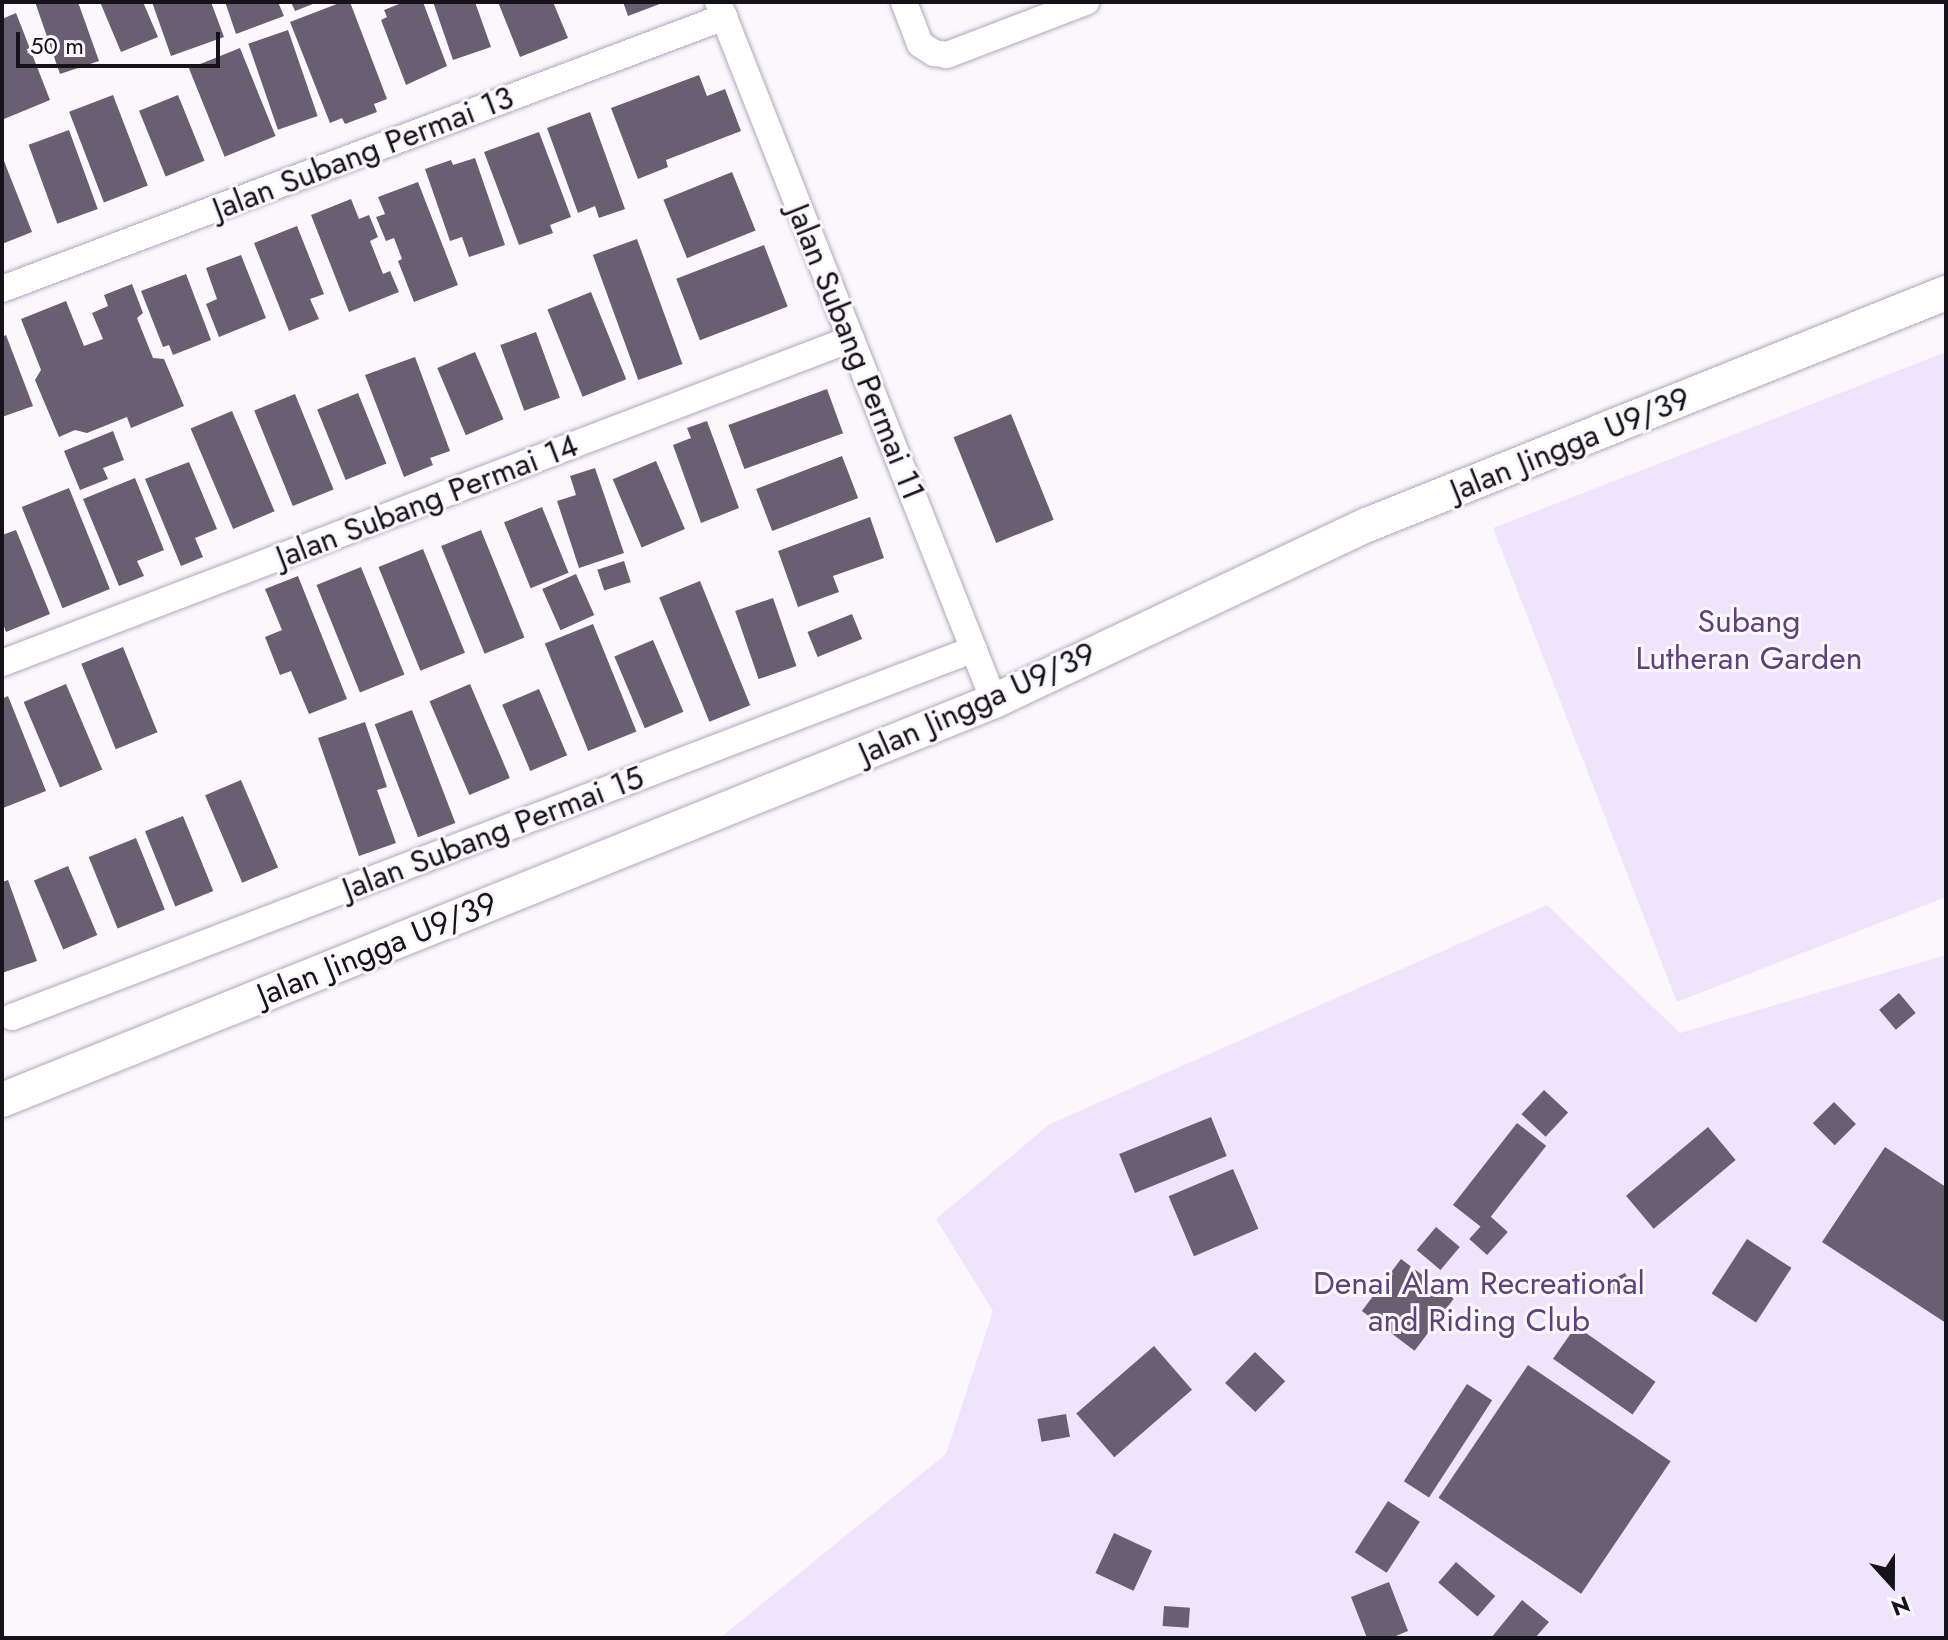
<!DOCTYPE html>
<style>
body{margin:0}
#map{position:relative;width:1948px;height:1640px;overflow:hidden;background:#faf8fd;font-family:Jost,sans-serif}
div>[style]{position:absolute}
.green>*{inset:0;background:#eee4fb}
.building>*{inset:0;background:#685f73;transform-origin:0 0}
.roads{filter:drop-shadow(0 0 2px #b0a7bd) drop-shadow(0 0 2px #b0a7bd)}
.minor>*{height:26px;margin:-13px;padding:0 13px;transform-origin:13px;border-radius:13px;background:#fff}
.tertiary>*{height:34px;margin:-17px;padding:0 17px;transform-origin:17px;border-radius:17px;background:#fff}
span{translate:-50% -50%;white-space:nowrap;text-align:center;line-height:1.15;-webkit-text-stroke:6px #faf8fd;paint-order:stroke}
.street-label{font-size:32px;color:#15121a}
.park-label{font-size:32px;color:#5e407d}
.frame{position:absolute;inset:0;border:4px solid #15121a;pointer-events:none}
.north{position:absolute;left:1852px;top:1544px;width:80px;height:80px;-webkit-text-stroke:6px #faf8fd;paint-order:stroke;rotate:159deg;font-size:22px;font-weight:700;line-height:32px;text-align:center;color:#15121a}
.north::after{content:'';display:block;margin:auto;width:28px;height:36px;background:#15121a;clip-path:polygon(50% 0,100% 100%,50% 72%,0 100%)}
.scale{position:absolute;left:16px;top:32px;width:204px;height:36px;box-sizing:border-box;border:4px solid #15121a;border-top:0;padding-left:10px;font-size:24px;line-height:28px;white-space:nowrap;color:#15121a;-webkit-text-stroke:6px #faf8fd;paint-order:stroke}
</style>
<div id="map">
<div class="green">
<div style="clip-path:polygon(1946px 352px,1946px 897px,1677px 1002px,1493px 528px)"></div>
<div style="clip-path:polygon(1547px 905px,1680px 1033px,1946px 955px,1946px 1638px,720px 1638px,946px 1454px,993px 1311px,936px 1219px,1050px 1124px)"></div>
</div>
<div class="building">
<div style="clip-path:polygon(35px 2px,78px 2px,99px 61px,60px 74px)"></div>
<div style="clip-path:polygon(100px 2px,143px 2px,158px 37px,121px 52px)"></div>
<div style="clip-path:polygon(152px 2px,211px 2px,224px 37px,171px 56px)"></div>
<div style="clip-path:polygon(225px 2px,278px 2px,284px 16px,236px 34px)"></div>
<div style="clip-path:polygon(291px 2px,318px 2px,295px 11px)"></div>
<div style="clip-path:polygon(342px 2px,350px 2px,387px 99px,374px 104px,377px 112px,345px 124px,342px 118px,330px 123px,290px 22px)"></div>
<div style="clip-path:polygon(404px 2px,423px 2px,447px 66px,406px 85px,381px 20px,387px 17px,384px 10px)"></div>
<div style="clip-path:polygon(433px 2px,475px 2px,491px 47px,453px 60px)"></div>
<div style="clip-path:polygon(498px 2px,553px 2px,568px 38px,520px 57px)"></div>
<div style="clip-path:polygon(623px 2px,665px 2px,628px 16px)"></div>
<div style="clip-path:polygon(16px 13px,50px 100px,4px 119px,2px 19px)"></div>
<div style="left:288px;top:30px;width:91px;height:42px;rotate:71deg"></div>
<div style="left:240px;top:48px;width:95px;height:55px;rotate:68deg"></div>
<div style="clip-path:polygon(699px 75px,707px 96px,725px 89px,741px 131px,666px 160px,668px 167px,638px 179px,611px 108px)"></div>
<div style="left:113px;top:95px;width:97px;height:47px;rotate:69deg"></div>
<div style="left:178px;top:95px;width:71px;height:42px;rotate:68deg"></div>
<div style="clip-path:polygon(590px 112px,625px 209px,599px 218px,595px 206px,578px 213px,547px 128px)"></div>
<div style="left:69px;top:130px;width:84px;height:43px;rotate:70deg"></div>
<div style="clip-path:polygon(539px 132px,571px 217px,550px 225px,553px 233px,519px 245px,484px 152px)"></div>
<div style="clip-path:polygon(2px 156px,32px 232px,2px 244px)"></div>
<div style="clip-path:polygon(475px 158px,505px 245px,469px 257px,462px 237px,450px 241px,425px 169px,451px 160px,453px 165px)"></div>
<div style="left:732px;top:172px;width:63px;height:74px;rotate:68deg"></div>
<div style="clip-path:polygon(418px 182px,458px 285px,414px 302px,398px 261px,402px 259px,394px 238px,386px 241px,376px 217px,385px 214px,378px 197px)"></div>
<div style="clip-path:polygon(351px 199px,359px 219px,369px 215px,378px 237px,370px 241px,383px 274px,390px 271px,399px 292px,349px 312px,311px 215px)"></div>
<div style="clip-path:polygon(297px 226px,324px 294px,310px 299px,319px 319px,289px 331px,254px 243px)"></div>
<div style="left:637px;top:239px;width:133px;height:47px;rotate:70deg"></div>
<div style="left:764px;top:245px;width:66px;height:94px;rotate:69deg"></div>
<div style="clip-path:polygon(241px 255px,266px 318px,219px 337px,206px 304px,217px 299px,206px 268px)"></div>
<div style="clip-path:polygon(186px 274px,211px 340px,173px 355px,169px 345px,163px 347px,141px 291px)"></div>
<div style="clip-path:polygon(132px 284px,143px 313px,137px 318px,153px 358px,164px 359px,184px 406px,131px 428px,127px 417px,87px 433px,75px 430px,59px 437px,35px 380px,41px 370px,21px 319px,66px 301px,84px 346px,103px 339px,92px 313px,108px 306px,104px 295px)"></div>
<div style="left:591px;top:292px;width:94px;height:47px;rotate:68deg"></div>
<div style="left:536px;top:332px;width:70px;height:38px;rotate:70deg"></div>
<div style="clip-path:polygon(6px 335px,33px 406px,2px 417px,2px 337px)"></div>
<div style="left:475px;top:352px;width:73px;height:41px;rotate:67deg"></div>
<div style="clip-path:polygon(415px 357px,450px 451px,430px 458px,433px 465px,404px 477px,365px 375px)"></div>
<div style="left:827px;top:389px;width:47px;height:105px;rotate:70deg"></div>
<div style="left:358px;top:393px;width:76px;height:44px;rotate:68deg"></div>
<div style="left:295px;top:394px;width:103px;height:44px;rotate:68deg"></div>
<div style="left:232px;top:411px;width:109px;height:45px;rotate:67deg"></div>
<div style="left:1011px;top:414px;width:114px;height:62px;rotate:68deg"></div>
<div style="clip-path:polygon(707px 421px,739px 508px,701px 523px,673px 445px,691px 438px,687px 428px)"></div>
<div style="clip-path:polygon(113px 431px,124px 460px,103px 468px,108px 479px,80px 490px,64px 451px)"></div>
<div style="left:842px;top:456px;width:45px;height:92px;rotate:69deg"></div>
<div style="left:656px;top:461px;width:74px;height:47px;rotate:67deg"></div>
<div style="clip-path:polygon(189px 462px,217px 529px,195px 538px,203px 557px,181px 566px,145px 479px)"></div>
<div style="clip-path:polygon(595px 468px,624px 553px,579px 568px,557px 501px,576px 495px,570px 476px)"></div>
<div style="clip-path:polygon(135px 478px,164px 550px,137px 561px,144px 576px,119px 586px,83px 499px)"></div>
<div style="left:69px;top:488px;width:109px;height:51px;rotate:68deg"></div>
<div style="left:542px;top:507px;width:71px;height:41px;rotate:68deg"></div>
<div style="clip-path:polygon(870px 517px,884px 558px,833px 576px,839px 592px,798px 607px,778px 551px)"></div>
<div style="clip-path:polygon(16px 530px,50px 614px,6px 632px,2px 621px,2px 535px)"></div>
<div style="left:481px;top:530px;width:116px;height:43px;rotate:68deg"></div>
<div style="left:423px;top:549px;width:112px;height:48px;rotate:68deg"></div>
<div style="left:624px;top:561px;width:22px;height:28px;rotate:72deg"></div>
<div style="left:361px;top:567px;width:116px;height:48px;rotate:68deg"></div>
<div style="left:576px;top:574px;width:45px;height:37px;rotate:66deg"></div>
<div style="clip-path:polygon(298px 576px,347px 699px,309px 714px,291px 671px,280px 675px,265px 637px,282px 630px,265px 589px)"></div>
<div style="left:700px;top:581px;width:134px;height:44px;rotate:68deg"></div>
<div style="left:773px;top:598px;width:72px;height:40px;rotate:71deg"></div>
<div style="left:852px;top:614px;width:27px;height:48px;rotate:68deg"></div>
<div style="left:593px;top:624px;width:116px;height:52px;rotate:68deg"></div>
<div style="left:653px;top:640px;width:78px;height:42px;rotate:67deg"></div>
<div style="left:123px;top:647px;width:92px;height:45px;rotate:68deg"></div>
<div style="left:66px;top:684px;width:93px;height:46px;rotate:67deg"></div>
<div style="left:470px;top:684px;width:102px;height:44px;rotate:67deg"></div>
<div style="left:539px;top:689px;width:72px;height:40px;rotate:67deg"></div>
<div style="clip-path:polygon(8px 696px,46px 791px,3px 808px,2px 699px)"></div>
<div style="left:412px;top:710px;width:121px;height:40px;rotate:69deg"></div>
<div style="clip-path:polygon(365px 722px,387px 787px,377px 790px,396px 843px,359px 856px,318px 738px)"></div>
<div style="left:241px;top:780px;width:95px;height:39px;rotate:67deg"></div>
<div style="left:183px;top:816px;width:81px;height:41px;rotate:68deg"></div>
<div style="left:136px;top:838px;width:77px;height:51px;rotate:68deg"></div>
<div style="left:68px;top:866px;width:75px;height:37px;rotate:67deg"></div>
<div style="clip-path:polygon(8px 880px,37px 961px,2px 973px,2px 882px)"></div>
<div style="left:1899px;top:993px;width:26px;height:26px;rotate:50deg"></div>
<div style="left:1544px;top:1090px;width:33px;height:33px;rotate:43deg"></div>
<div style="left:1834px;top:1102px;width:31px;height:30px;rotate:45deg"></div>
<div style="left:1211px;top:1117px;width:42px;height:99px;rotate:68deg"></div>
<div style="left:1517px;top:1123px;width:37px;height:104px;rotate:38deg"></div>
<div style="left:1708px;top:1127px;width:43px;height:107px;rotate:50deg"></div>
<div style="clip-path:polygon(1885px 1147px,1946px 1187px,1946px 1323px,1822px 1242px)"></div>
<div style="left:1233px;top:1169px;width:65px;height:70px;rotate:67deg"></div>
<div style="left:1490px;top:1216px;width:24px;height:31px;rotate:42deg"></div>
<div style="left:1436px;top:1227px;width:31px;height:30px;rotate:40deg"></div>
<div style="left:1747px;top:1239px;width:53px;height:65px;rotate:33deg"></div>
<div style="left:1401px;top:1259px;width:66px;height:65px;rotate:37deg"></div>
<div style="left:1625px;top:1273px;width:13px;height:21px;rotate:63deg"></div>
<div style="left:1576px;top:1326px;width:97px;height:40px;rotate:35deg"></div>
<div style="left:1154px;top:1346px;width:58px;height:103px;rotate:49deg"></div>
<div style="left:1255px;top:1352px;width:42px;height:43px;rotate:44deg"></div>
<div style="left:1528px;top:1365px;width:172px;height:160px;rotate:34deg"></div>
<div style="left:1467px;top:1384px;width:30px;height:116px;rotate:33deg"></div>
<div style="left:1066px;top:1414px;width:23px;height:29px;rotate:80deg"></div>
<div style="left:1388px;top:1501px;width:38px;height:61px;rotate:33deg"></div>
<div style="left:1114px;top:1533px;width:42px;height:44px;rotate:25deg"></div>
<div style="left:1456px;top:1562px;width:52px;height:27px;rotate:41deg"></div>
<div style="clip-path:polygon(1389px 1582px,1408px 1631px,1391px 1638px,1367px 1638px,1351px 1597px)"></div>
<div style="clip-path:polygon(1522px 1600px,1549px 1622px,1535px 1638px,1491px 1638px)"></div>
<div style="left:1164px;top:1606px;width:26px;height:20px;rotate:4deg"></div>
</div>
<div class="roads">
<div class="minor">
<div style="left:718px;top:2px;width:752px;rotate:68.45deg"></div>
<div style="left:904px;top:2px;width:45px;rotate:69.1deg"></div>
<div style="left:920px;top:44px;width:17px;rotate:33deg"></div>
<div style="left:934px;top:53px;width:13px;rotate:9deg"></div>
<div style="left:947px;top:55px;width:149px;rotate:-20.9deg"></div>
<div style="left:2px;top:289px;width:772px;rotate:-20.64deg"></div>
<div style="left:2px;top:663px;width:909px;rotate:-20.89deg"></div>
<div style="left:12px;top:1017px;width:1030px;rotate:-20.93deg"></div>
</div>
<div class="tertiary">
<div style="left:2px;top:1100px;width:1069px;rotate:-21.91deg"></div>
<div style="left:994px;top:701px;width:412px;rotate:-25.3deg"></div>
<div style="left:1367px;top:525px;width:624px;rotate:-21.84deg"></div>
</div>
</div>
<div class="street-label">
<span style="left:363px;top:153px;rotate:-21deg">Jalan Subang Permai 13</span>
<span style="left:856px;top:352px;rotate:68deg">Jalan Subang Permai 11</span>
<span style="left:1570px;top:444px;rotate:-22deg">Jalan Jingga U9/39</span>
<span style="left:427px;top:501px;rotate:-21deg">Jalan Subang Permai 14</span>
<span style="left:977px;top:703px;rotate:-24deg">Jalan Jingga U9/39</span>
<span style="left:493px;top:833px;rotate:-21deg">Jalan Subang Permai 15</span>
<span style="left:377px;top:949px;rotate:-22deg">Jalan Jingga U9/39</span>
</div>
<div class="park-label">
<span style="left:1749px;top:640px">Subang<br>Lutheran Garden</span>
<span style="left:1479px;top:1302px">Denai Alam Recreational<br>and Riding Club</span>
</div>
<div class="frame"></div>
<div class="north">N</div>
<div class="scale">50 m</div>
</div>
